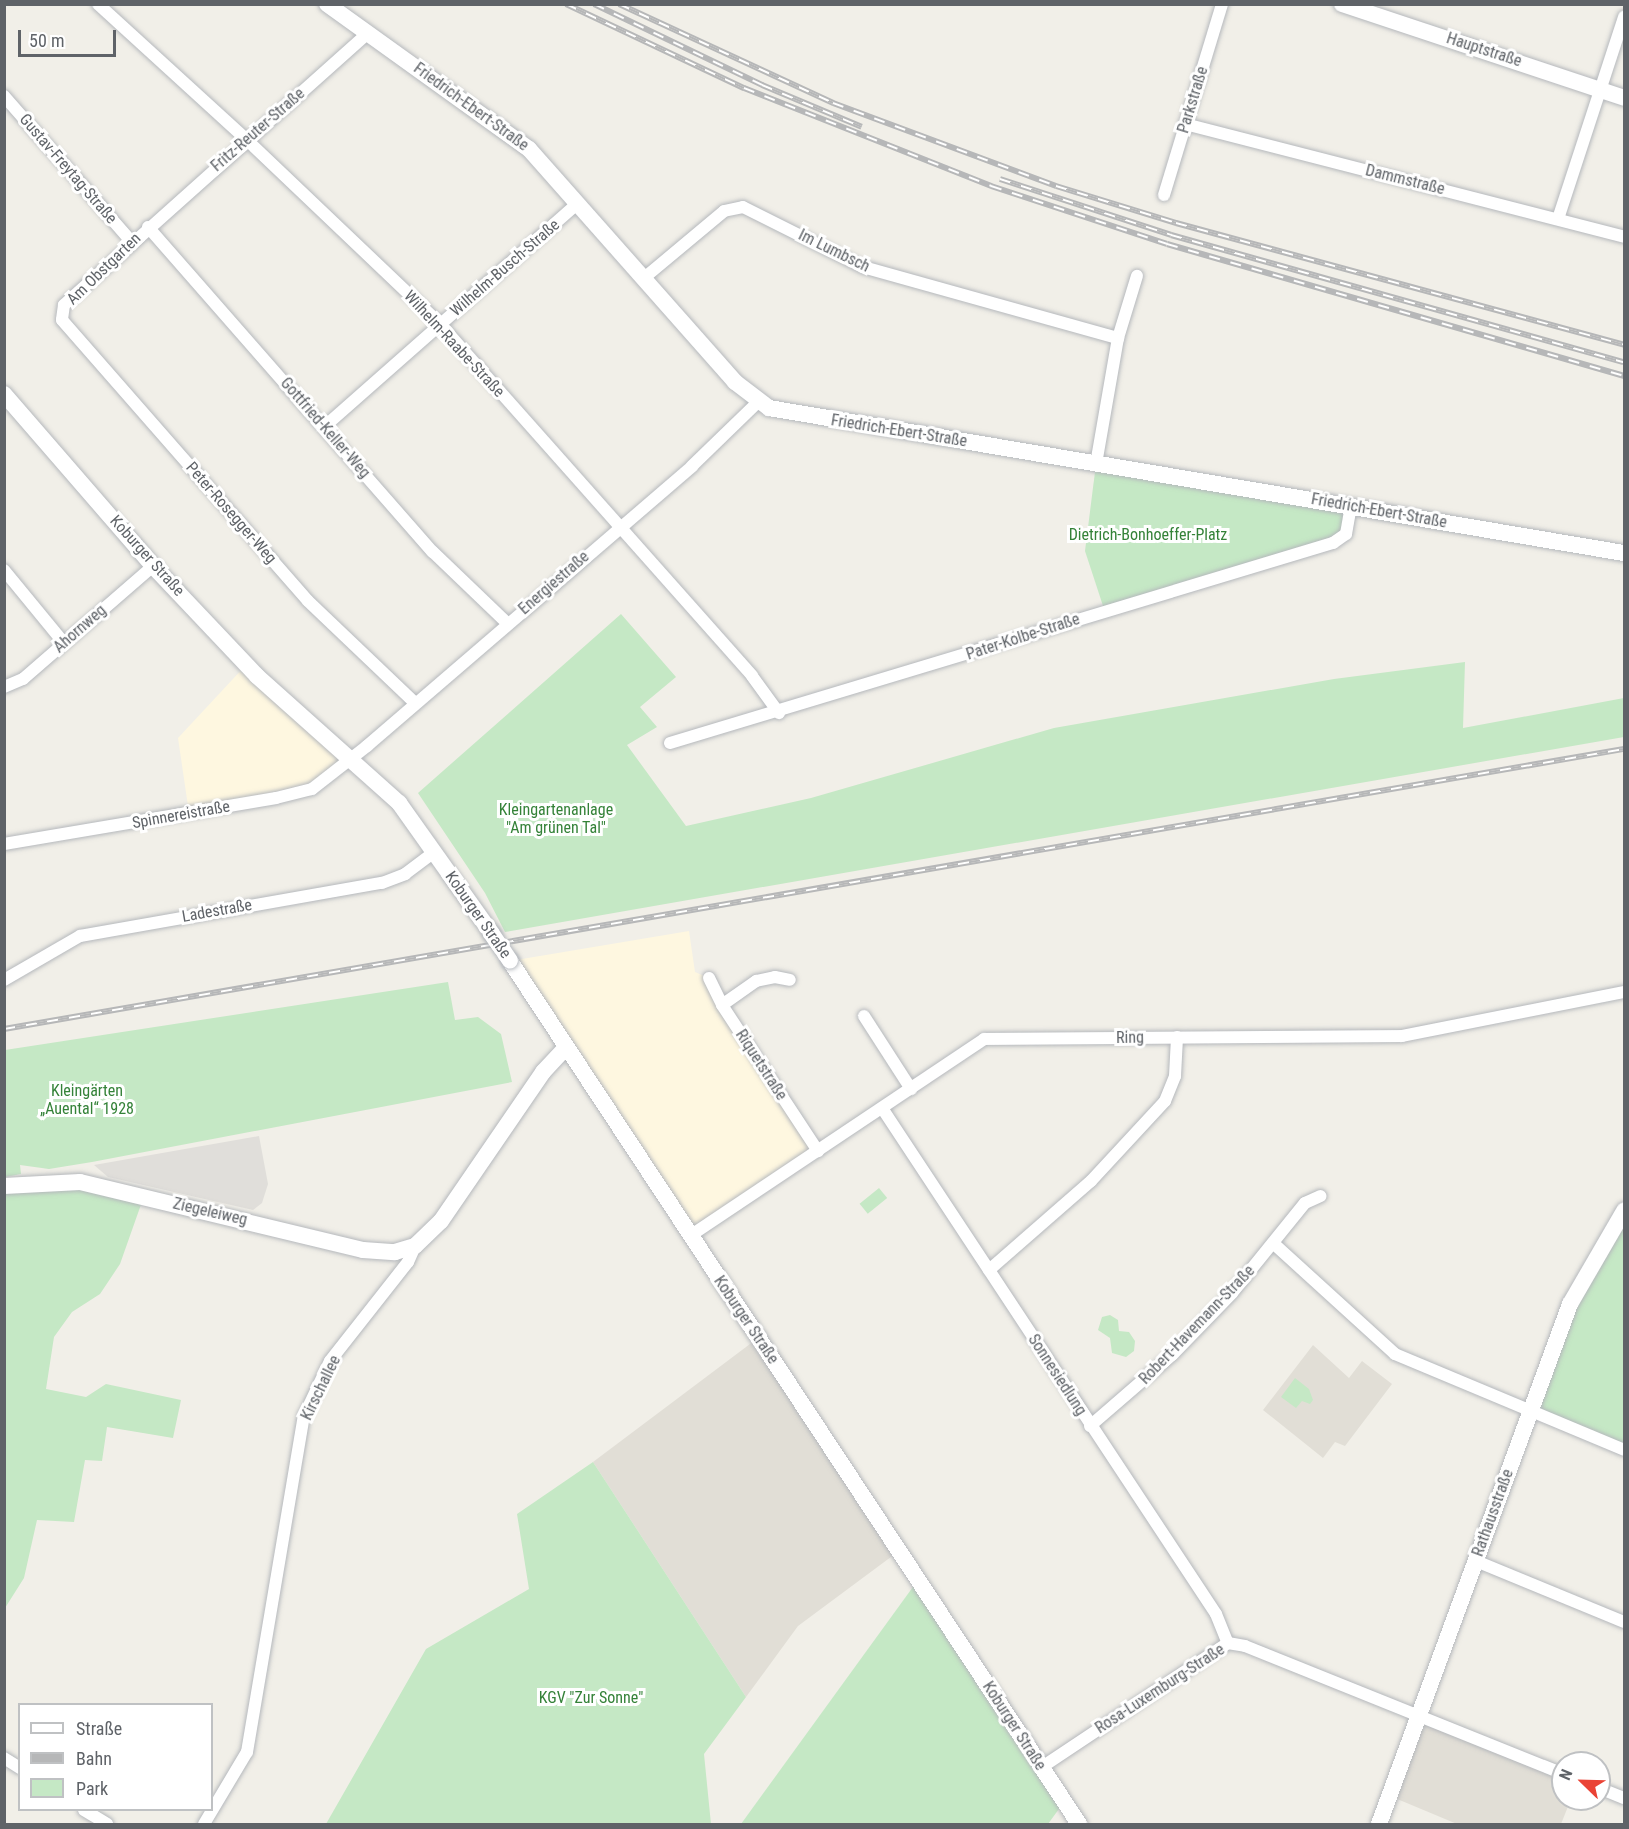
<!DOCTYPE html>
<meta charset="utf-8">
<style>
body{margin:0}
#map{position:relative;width:1629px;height:1829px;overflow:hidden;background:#f1efe8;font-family:"Roboto Condensed",sans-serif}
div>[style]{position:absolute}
.commercial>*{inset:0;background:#fef7e0}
.industrial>*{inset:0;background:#e0deda}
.education>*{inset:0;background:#e1ded6}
.green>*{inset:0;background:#c5e8c5;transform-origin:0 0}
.roads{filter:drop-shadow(0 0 2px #b5b8bc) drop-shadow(0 0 2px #b5b8bc)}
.street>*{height:12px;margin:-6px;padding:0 6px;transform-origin:6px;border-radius:6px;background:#fff}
.secondary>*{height:16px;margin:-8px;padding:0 8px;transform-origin:8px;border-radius:8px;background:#fff}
.rail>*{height:6px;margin-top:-3px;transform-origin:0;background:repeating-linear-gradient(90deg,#fff 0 11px,#b6b7b8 0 22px);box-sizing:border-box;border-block:2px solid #b6b7b8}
.bridges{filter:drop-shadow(0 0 2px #b6babf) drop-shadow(0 0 2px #b6babf)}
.secondary-bridge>*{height:16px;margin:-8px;padding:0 8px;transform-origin:8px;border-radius:8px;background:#fff}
span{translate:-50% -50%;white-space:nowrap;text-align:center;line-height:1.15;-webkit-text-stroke:6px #fff;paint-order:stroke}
.street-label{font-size:16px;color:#5f6368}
.park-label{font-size:16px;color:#348238}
.frame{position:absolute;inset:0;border:6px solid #5f6368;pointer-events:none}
.legend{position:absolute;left:18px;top:1703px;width:195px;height:108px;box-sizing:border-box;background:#fff;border:2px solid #bfc1c3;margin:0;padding:8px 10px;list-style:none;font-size:18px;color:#5f6368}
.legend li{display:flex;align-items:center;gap:12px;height:30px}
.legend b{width:30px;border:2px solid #bfc1c3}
.north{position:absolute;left:1551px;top:1751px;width:60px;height:60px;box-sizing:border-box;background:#fff;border:2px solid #bfc1c3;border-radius:50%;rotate:293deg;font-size:16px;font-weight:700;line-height:24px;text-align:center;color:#5f6368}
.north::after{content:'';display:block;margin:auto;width:21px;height:27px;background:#ea4335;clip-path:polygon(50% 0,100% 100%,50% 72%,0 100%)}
.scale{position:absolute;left:18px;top:30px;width:98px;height:27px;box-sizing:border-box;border:3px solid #5f6368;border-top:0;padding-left:8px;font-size:18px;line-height:21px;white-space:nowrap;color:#5f6368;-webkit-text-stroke:4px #fff;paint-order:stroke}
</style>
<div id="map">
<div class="commercial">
<div style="clip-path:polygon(246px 665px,349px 762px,326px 780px,189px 813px,178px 738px)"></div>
<div style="clip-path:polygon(689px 931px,695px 972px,709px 978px,818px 1151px,690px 1236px,510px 961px)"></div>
</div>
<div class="industrial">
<div style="clip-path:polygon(259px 1136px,268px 1184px,262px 1203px,253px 1210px,108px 1177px,94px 1165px)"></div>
</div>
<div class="education">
<div style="clip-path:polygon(758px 1338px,899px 1551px,798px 1626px,746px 1697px,593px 1462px)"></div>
<div style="clip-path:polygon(1313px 1345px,1349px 1378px,1362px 1361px,1392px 1384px,1345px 1446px,1335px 1442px,1323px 1458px,1263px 1410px)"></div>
<div style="clip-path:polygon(1419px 1716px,1563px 1774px,1563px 1799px,1571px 1799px,1561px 1824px,1457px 1824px,1390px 1796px)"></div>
</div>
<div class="green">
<div style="clip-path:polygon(1096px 464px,1351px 507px,1346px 534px,1105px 612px,1085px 551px)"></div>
<div style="clip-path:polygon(621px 614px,676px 677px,640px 707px,657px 727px,627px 745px,686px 826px,811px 798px,1054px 728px,1334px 679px,1465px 662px,1463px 728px,1624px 698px,1624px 737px,505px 932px,485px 893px,418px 793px)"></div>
<div style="clip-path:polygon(448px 982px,455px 1020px,478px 1017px,501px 1034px,512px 1082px,92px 1162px,49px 1169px,20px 1165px,21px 1174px,5px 1177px,5px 1050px)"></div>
<div style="clip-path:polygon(51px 1180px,144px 1196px,120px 1264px,100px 1294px,72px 1312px,54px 1337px,46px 1389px,86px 1397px,106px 1384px,181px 1400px,173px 1438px,107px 1427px,102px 1461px,85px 1460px,74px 1522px,37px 1520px,24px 1578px,5px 1608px,5px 1186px)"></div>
<div style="left:879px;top:1188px;width:13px;height:25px;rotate:51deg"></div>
<div style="clip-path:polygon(1624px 1212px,1624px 1450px,1530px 1412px,1570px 1304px)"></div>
<div style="clip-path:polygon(1110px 1315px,1118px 1320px,1119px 1331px,1129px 1332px,1135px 1341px,1134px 1351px,1126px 1357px,1112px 1353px,1110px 1338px,1098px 1330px,1102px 1317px)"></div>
<div style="clip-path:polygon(1295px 1378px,1309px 1389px,1313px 1400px,1310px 1404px,1302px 1401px,1296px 1408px,1281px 1397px)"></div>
<div style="clip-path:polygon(593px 1462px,746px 1697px,704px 1754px,711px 1824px,326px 1824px,426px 1649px,529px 1589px,517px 1514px)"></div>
<div style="clip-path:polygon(918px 1580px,1064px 1802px,1048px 1824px,741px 1824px)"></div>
</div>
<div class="roads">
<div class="street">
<div style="left:98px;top:4px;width:202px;rotate:42.4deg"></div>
<div style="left:247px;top:140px;width:267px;rotate:43.6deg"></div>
<div style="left:440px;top:324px;width:470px;rotate:48.4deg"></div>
<div style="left:752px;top:676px;width:46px;rotate:53.9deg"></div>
<div style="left:368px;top:33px;width:408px;rotate:138.2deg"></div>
<div style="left:64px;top:305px;width:15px;rotate:98deg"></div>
<div style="left:62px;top:320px;width:373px;rotate:48.8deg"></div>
<div style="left:308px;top:601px;width:146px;rotate:43.6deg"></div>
<div style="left:4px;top:96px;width:194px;rotate:48.8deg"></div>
<div style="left:1185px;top:124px;width:453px;rotate:14.4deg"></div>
<div style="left:1164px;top:195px;width:200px;rotate:-73.1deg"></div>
<div style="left:1558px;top:219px;width:213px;rotate:-71.9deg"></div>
<div style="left:148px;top:227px;width:432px;rotate:48.8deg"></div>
<div style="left:433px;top:552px;width:104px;rotate:43.8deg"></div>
<div style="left:644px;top:278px;width:104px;rotate:-39.9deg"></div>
<div style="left:724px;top:211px;width:19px;rotate:-12deg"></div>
<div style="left:743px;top:207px;width:134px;rotate:26.6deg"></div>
<div style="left:863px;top:267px;width:265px;rotate:15.6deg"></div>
<div style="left:324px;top:427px;width:339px;rotate:-41.4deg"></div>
<div style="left:1096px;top:464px;width:128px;rotate:-80.1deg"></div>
<div style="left:1118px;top:338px;width:65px;rotate:-73deg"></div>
<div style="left:4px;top:570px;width:94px;rotate:50.6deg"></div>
<div style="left:4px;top:687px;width:21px;rotate:-23deg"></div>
<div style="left:23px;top:679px;width:172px;rotate:-41deg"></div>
<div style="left:670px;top:743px;width:693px;rotate:-16.79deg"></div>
<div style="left:1333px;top:543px;width:16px;rotate:-35deg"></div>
<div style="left:1346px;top:534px;width:27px;rotate:-80deg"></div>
<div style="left:4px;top:844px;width:276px;rotate:-9.6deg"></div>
<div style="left:276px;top:798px;width:37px;rotate:-14deg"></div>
<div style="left:312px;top:789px;width:70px;rotate:-38deg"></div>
<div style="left:367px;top:746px;width:429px;rotate:-40.7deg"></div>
<div style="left:692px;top:466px;width:92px;rotate:-44.1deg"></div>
<div style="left:709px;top:978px;width:30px;rotate:64deg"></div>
<div style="left:722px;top:1005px;width:175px;rotate:56.7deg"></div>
<div style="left:4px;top:980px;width:88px;rotate:-30.1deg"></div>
<div style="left:80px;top:936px;width:307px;rotate:-10deg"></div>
<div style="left:382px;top:883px;width:25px;rotate:-21deg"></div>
<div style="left:405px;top:874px;width:35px;rotate:-37deg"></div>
<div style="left:722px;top:1005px;width:42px;rotate:-35.2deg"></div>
<div style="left:756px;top:981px;width:19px;rotate:-12deg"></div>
<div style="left:775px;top:977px;width:15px;rotate:11deg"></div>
<div style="left:864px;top:1016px;width:87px;rotate:57.2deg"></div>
<div style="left:882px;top:1108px;width:606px;rotate:56.57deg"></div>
<div style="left:1216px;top:1614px;width:31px;rotate:68deg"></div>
<div style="left:690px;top:1236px;width:354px;rotate:-33.8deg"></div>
<div style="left:984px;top:1039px;width:418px;rotate:-0.4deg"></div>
<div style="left:1402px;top:1036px;width:226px;rotate:-11.2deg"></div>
<div style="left:1273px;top:1243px;width:165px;rotate:42.3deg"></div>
<div style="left:1395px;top:1354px;width:248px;rotate:22.7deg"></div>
<div style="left:989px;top:1270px;width:135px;rotate:-41.1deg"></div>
<div style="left:1091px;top:1181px;width:109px;rotate:-47.2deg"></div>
<div style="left:1165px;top:1101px;width:27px;rotate:-68deg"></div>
<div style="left:1175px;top:1076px;width:39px;rotate:-87deg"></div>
<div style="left:1090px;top:1426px;width:108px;rotate:-40.9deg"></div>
<div style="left:1172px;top:1355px;width:86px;rotate:-45.9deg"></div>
<div style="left:1232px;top:1293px;width:116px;rotate:-51deg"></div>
<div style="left:1305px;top:1203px;width:17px;rotate:-24deg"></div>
<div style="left:1476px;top:1561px;width:160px;rotate:22.4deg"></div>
<div style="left:4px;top:1758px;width:19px;rotate:32deg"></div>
<div style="left:1042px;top:1767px;width:224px;rotate:-33.7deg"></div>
<div style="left:1228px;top:1643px;width:17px;rotate:10deg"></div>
<div style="left:1245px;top:1646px;width:343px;rotate:21.9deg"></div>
<div style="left:1599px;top:1788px;width:27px;rotate:22deg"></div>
<div style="left:84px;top:1810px;width:27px;rotate:31deg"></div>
<div style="left:204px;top:1824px;width:84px;rotate:-59.2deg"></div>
<div style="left:247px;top:1752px;width:341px;rotate:-80.4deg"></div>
<div style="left:304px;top:1416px;width:61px;rotate:-64.7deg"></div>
<div style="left:330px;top:1361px;width:126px;rotate:-51.8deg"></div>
<div style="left:408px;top:1262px;width:17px;rotate:-66deg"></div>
</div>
<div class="secondary">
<div style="left:327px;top:4px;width:249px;rotate:35.7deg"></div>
<div style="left:529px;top:149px;width:311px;rotate:48.5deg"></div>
<div style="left:735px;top:382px;width:43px;rotate:37.4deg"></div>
<div style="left:769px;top:408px;width:867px;rotate:9.63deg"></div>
<div style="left:1342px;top:4px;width:297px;rotate:18.4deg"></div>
<div style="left:4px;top:394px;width:228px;rotate:49.1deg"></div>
<div style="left:153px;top:566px;width:151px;rotate:46.6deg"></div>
<div style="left:257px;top:676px;width:191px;rotate:41.8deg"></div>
<div style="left:399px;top:803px;width:161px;rotate:54.6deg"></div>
<div style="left:510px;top:961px;width:1034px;rotate:56.6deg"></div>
<div style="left:4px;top:1186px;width:76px;rotate:-3deg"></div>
<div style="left:80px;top:1182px;width:291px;rotate:13.5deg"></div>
<div style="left:363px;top:1250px;width:32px;rotate:4deg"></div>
<div style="left:395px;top:1252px;width:21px;rotate:-17deg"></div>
<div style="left:415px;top:1246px;width:36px;rotate:-44deg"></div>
<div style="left:441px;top:1221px;width:181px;rotate:-55.6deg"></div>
<div style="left:543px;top:1072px;width:34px;rotate:-47deg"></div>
<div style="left:1379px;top:1824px;width:554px;rotate:-69.83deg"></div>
<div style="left:1570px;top:1304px;width:108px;rotate:-59.9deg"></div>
</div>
</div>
<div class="rail">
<div style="left:566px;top:4px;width:197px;rotate:25.3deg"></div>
<div style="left:744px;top:88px;width:266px;rotate:21.6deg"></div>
<div style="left:991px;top:186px;width:185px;rotate:18.2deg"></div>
<div style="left:1167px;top:244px;width:476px;rotate:16.1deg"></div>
<div style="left:594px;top:4px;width:187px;rotate:25.7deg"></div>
<div style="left:762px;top:85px;width:108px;rotate:22.8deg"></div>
<div style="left:619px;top:4px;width:236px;rotate:24.8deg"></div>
<div style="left:833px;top:103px;width:238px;rotate:20.4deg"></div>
<div style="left:1056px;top:186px;width:126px;rotate:17.1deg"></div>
<div style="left:1176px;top:223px;width:464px;rotate:15.2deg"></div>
<div style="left:1000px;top:179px;width:180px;rotate:18.1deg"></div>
<div style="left:1171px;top:235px;width:470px;rotate:15.7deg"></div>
<div style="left:4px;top:1029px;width:1644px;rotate:-9.81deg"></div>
</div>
<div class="bridges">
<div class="secondary-bridge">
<div style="left:492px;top:934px;width:32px;rotate:56deg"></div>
</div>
</div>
<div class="street-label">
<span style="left:1484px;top:50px;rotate:18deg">Hauptstraße</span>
<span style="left:1193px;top:100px;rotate:-73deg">Parkstraße</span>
<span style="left:471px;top:107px;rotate:36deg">Friedrich-Ebert-Straße</span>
<span style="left:258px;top:130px;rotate:-41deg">Fritz-Reuter-Straße</span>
<span style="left:68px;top:169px;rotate:49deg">Gustav-Freytag-Straße</span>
<span style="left:1405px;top:180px;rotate:14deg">Dammstraße</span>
<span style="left:834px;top:251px;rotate:26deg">Im Lumbsch</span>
<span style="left:505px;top:268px;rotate:-41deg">Wilhelm-Busch-Straße</span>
<span style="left:104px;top:269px;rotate:-44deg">Am Obstgarten</span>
<span style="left:454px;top:344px;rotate:47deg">Wilhelm-Raabe-Straße</span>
<span style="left:325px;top:428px;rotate:49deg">Gottfried-Keller-Weg</span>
<span style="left:899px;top:431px;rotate:9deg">Friedrich-Ebert-Straße</span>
<span style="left:1379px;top:511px;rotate:10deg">Friedrich-Ebert-Straße</span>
<span style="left:231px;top:513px;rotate:49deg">Peter-Rosegger-Weg</span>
<span style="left:147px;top:556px;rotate:48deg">Koburger Straße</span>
<span style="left:554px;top:583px;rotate:-41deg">Energiestraße</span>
<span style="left:80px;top:629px;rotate:-41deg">Ahornweg</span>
<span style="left:1023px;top:637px;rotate:-18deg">Pater-Kolbe-Straße</span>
<span style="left:181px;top:815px;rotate:-10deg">Spinnereistraße</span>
<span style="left:217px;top:911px;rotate:-10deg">Ladestraße</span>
<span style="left:478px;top:915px;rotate:55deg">Koburger Straße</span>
<span style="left:1130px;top:1038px;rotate:-1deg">Ring</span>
<span style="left:761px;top:1065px;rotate:57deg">Riquetstraße</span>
<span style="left:210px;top:1212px;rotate:13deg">Ziegeleiweg</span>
<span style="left:746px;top:1320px;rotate:56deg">Koburger Straße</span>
<span style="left:1197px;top:1325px;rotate:-46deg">Robert-Havemann-Straße</span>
<span style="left:1057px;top:1375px;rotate:57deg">Sonnesiedlung</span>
<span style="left:321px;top:1388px;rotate:-64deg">Kirschallee</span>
<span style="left:1493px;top:1513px;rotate:-70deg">Rathausstraße</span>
<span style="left:1160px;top:1689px;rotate:-33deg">Rosa-Luxemburg-Straße</span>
<span style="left:1014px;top:1726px;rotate:57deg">Koburger Straße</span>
</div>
<div class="park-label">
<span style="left:1148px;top:535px">Dietrich-Bonhoeffer-Platz</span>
<span style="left:556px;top:819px">Kleingartenanlage<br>"Am grünen Tal"</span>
<span style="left:87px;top:1100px">Kleingärten<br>„Auental“ 1928</span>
<span style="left:591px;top:1698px">KGV "Zur Sonne"</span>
</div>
<div class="frame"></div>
<ul class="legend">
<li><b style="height:8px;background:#fff"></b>Straße</li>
<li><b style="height:8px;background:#b6b7b8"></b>Bahn</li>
<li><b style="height:16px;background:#c5e8c5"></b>Park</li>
</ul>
<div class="north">N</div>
<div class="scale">50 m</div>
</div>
